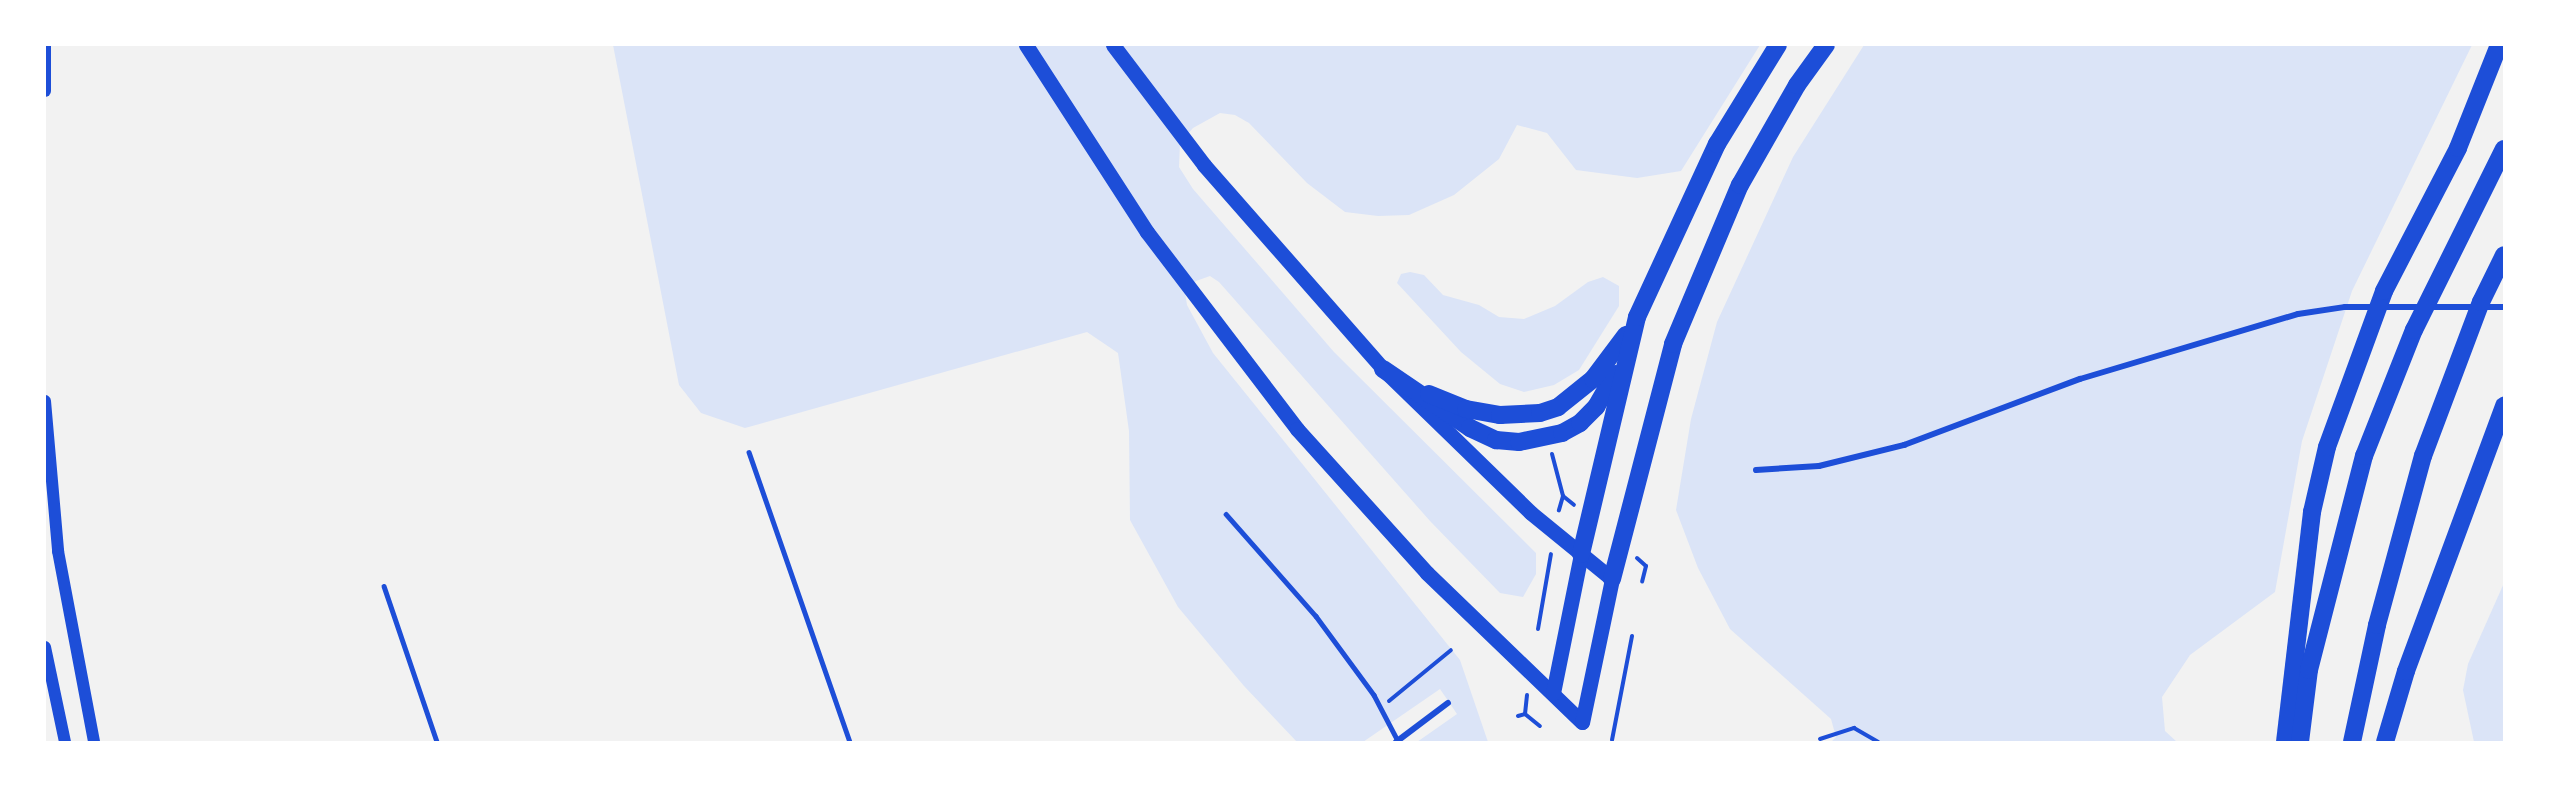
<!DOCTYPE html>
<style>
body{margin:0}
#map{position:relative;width:2549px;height:787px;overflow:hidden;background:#f2f2f2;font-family:"Fira Sans",sans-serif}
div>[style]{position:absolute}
.green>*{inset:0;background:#dbe4f7}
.path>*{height:4px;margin:-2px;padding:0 2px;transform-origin:2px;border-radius:2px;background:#1d4ed8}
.service>*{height:4.5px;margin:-2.25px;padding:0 2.25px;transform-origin:2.25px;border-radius:2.25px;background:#1d4ed8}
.minor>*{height:6px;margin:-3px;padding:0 3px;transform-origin:3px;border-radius:3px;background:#1d4ed8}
.secondary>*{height:12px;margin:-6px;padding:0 6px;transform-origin:6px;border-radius:6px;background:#1d4ed8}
.primary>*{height:15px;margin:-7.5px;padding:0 7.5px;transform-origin:7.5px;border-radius:7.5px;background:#1d4ed8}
.motorway>*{height:18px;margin:-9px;padding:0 9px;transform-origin:9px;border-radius:9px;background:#1d4ed8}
span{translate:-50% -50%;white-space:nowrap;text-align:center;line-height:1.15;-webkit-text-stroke:4.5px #fff;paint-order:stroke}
.frame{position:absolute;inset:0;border:46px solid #fff;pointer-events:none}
</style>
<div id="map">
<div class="green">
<div style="clip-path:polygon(613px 45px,1760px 45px,1681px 171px,1637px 178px,1576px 170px,1547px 133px,1517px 125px,1499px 159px,1454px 195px,1409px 215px,1378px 216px,1345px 212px,1307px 183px,1249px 123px,1235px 115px,1220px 113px,1193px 128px,1180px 143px,1179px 167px,1193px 189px,1334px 352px,1536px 553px,1536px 574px,1523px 597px,1500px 593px,1430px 521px,1219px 282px,1210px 276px,1196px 281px,1185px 292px,1187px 305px,1213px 353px,1460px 660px,1488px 742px,1417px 742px,1457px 714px,1440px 689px,1363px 742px,1297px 742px,1244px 686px,1178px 607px,1130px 520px,1129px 431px,1118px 353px,1087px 332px,745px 428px,701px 413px,679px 385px)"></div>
<div style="clip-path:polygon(1864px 45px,2472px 45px,2352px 291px,2302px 441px,2275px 592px,2190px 655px,2162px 697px,2165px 731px,2177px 742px,1831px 742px,1836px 737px,1831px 719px,1730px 629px,1698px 568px,1676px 510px,1691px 419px,1717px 322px,1793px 157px)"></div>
<div style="clip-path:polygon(1410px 272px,1424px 275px,1443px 295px,1479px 305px,1499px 317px,1524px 319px,1555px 306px,1588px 282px,1603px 277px,1619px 286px,1619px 306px,1579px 370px,1554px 385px,1524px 392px,1500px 384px,1461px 352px,1397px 283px,1401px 274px)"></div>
<div style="clip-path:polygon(2504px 583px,2504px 742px,2474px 742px,2463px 690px,2468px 664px)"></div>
</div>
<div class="path">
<div style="left:1552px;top:454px;width:43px;rotate:75.3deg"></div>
<div style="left:1563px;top:496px;width:15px;rotate:106deg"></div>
<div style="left:1563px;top:496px;width:14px;rotate:39deg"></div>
<div style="left:1637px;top:558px;width:12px;rotate:42deg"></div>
<div style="left:1646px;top:566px;width:16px;rotate:104deg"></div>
<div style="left:1538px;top:629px;width:76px;rotate:-80.2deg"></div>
<div style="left:1389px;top:701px;width:80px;rotate:-39.4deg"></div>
<div style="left:1525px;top:714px;width:19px;rotate:39deg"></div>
<div style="left:1525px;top:714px;width:19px;rotate:-84deg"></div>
<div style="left:1518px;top:716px;width:7px;rotate:-16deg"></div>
<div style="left:1820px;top:739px;width:36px;rotate:-18deg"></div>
<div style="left:1854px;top:728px;width:28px;rotate:30deg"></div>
<div style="left:1612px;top:740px;width:106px;rotate:-79.1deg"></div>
</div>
<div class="service">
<div style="left:749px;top:452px;width:307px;rotate:70.8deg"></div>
<div style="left:1226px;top:514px;width:136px;rotate:48.6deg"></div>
<div style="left:1316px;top:616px;width:98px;rotate:53.7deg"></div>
<div style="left:1374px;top:695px;width:52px;rotate:62.4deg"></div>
<div style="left:384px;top:586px;width:165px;rotate:71.2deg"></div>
</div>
<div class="minor">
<div style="left:1756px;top:470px;width:63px;rotate:-3.6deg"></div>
<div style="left:1819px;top:466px;width:88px;rotate:-13.9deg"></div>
<div style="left:1904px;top:445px;width:188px;rotate:-20.6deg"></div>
<div style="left:2080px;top:379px;width:227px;rotate:-16.6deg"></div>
<div style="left:2298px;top:314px;width:48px;rotate:-8.5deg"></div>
<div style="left:2345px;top:307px;width:159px"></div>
<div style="left:1396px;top:742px;width:65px;rotate:-36.9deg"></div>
</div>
<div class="secondary">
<div style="left:45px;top:91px;width:46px;rotate:-90deg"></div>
<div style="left:45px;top:401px;width:151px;rotate:85deg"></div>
<div style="left:58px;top:551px;width:194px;rotate:79.3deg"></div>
<div style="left:45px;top:647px;width:97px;rotate:78.1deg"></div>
</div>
<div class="primary">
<div style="left:1026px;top:45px;width:223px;rotate:57.1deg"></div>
<div style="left:1147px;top:232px;width:248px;rotate:52.7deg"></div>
<div style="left:1297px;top:429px;width:194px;rotate:47.9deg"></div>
<div style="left:1427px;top:573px;width:215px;rotate:43.9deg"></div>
<div style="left:1113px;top:45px;width:151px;rotate:52.8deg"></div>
<div style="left:1204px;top:165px;width:271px;rotate:48.7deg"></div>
<div style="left:1383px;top:369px;width:206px;rotate:44.2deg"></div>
<div style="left:1531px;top:513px;width:104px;rotate:39.2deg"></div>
<div style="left:1612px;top:579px;width:146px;rotate:101.8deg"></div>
<div style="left:1553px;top:693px;width:142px;rotate:-78.6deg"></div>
</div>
<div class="motorway">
<div style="left:1383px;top:369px;width:105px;rotate:34.1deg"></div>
<div style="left:1470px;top:428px;width:29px;rotate:25deg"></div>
<div style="left:1496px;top:440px;width:23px;rotate:5deg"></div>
<div style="left:1519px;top:442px;width:44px;rotate:-11.8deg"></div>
<div style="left:1562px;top:433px;width:21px;rotate:-29deg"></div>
<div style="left:1580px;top:423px;width:23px;rotate:-45deg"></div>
<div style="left:1596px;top:407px;width:38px;rotate:-60deg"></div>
<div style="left:1429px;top:394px;width:40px;rotate:22deg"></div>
<div style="left:1466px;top:409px;width:35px;rotate:10deg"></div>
<div style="left:1500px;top:415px;width:40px;rotate:-2.9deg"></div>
<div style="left:1540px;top:413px;width:19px;rotate:-18deg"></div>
<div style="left:1558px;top:407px;width:45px;rotate:-38.7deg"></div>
<div style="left:1593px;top:379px;width:55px;rotate:-53.1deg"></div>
<div style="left:1581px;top:554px;width:244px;rotate:-76.7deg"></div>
<div style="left:1637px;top:317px;width:191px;rotate:-65.2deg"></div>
<div style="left:1717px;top:144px;width:116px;rotate:-58.4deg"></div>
<div style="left:1612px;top:579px;width:243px;rotate:-75.4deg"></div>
<div style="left:1673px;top:344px;width:173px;rotate:-67.2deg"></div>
<div style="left:1740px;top:185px;width:115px;rotate:-60.3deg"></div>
<div style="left:1797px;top:85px;width:49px;rotate:-54.1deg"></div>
<div style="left:2285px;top:742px;width:232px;rotate:-83.3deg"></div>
<div style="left:2312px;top:512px;width:67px;rotate:-77deg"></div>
<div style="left:2327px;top:447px;width:166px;rotate:-69.9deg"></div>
<div style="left:2384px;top:291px;width:161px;rotate:-62.6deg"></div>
<div style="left:2458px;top:148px;width:111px;rotate:-68.3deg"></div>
<div style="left:2300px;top:742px;width:73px;rotate:-82.9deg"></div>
<div style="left:2309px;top:670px;width:221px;rotate:-75.6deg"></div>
<div style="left:2364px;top:456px;width:136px;rotate:-68.4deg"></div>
<div style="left:2414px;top:330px;width:202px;rotate:-63.6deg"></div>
<div style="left:2352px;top:742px;width:120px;rotate:-77.9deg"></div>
<div style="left:2377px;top:625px;width:175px;rotate:-74.8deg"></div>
<div style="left:2423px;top:456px;width:165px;rotate:-69.4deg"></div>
<div style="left:2481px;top:302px;width:52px;rotate:-63.9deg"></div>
<div style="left:2385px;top:742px;width:74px;rotate:-73.5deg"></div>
<div style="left:2406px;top:671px;width:283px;rotate:-69.7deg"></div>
</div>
<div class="frame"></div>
</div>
